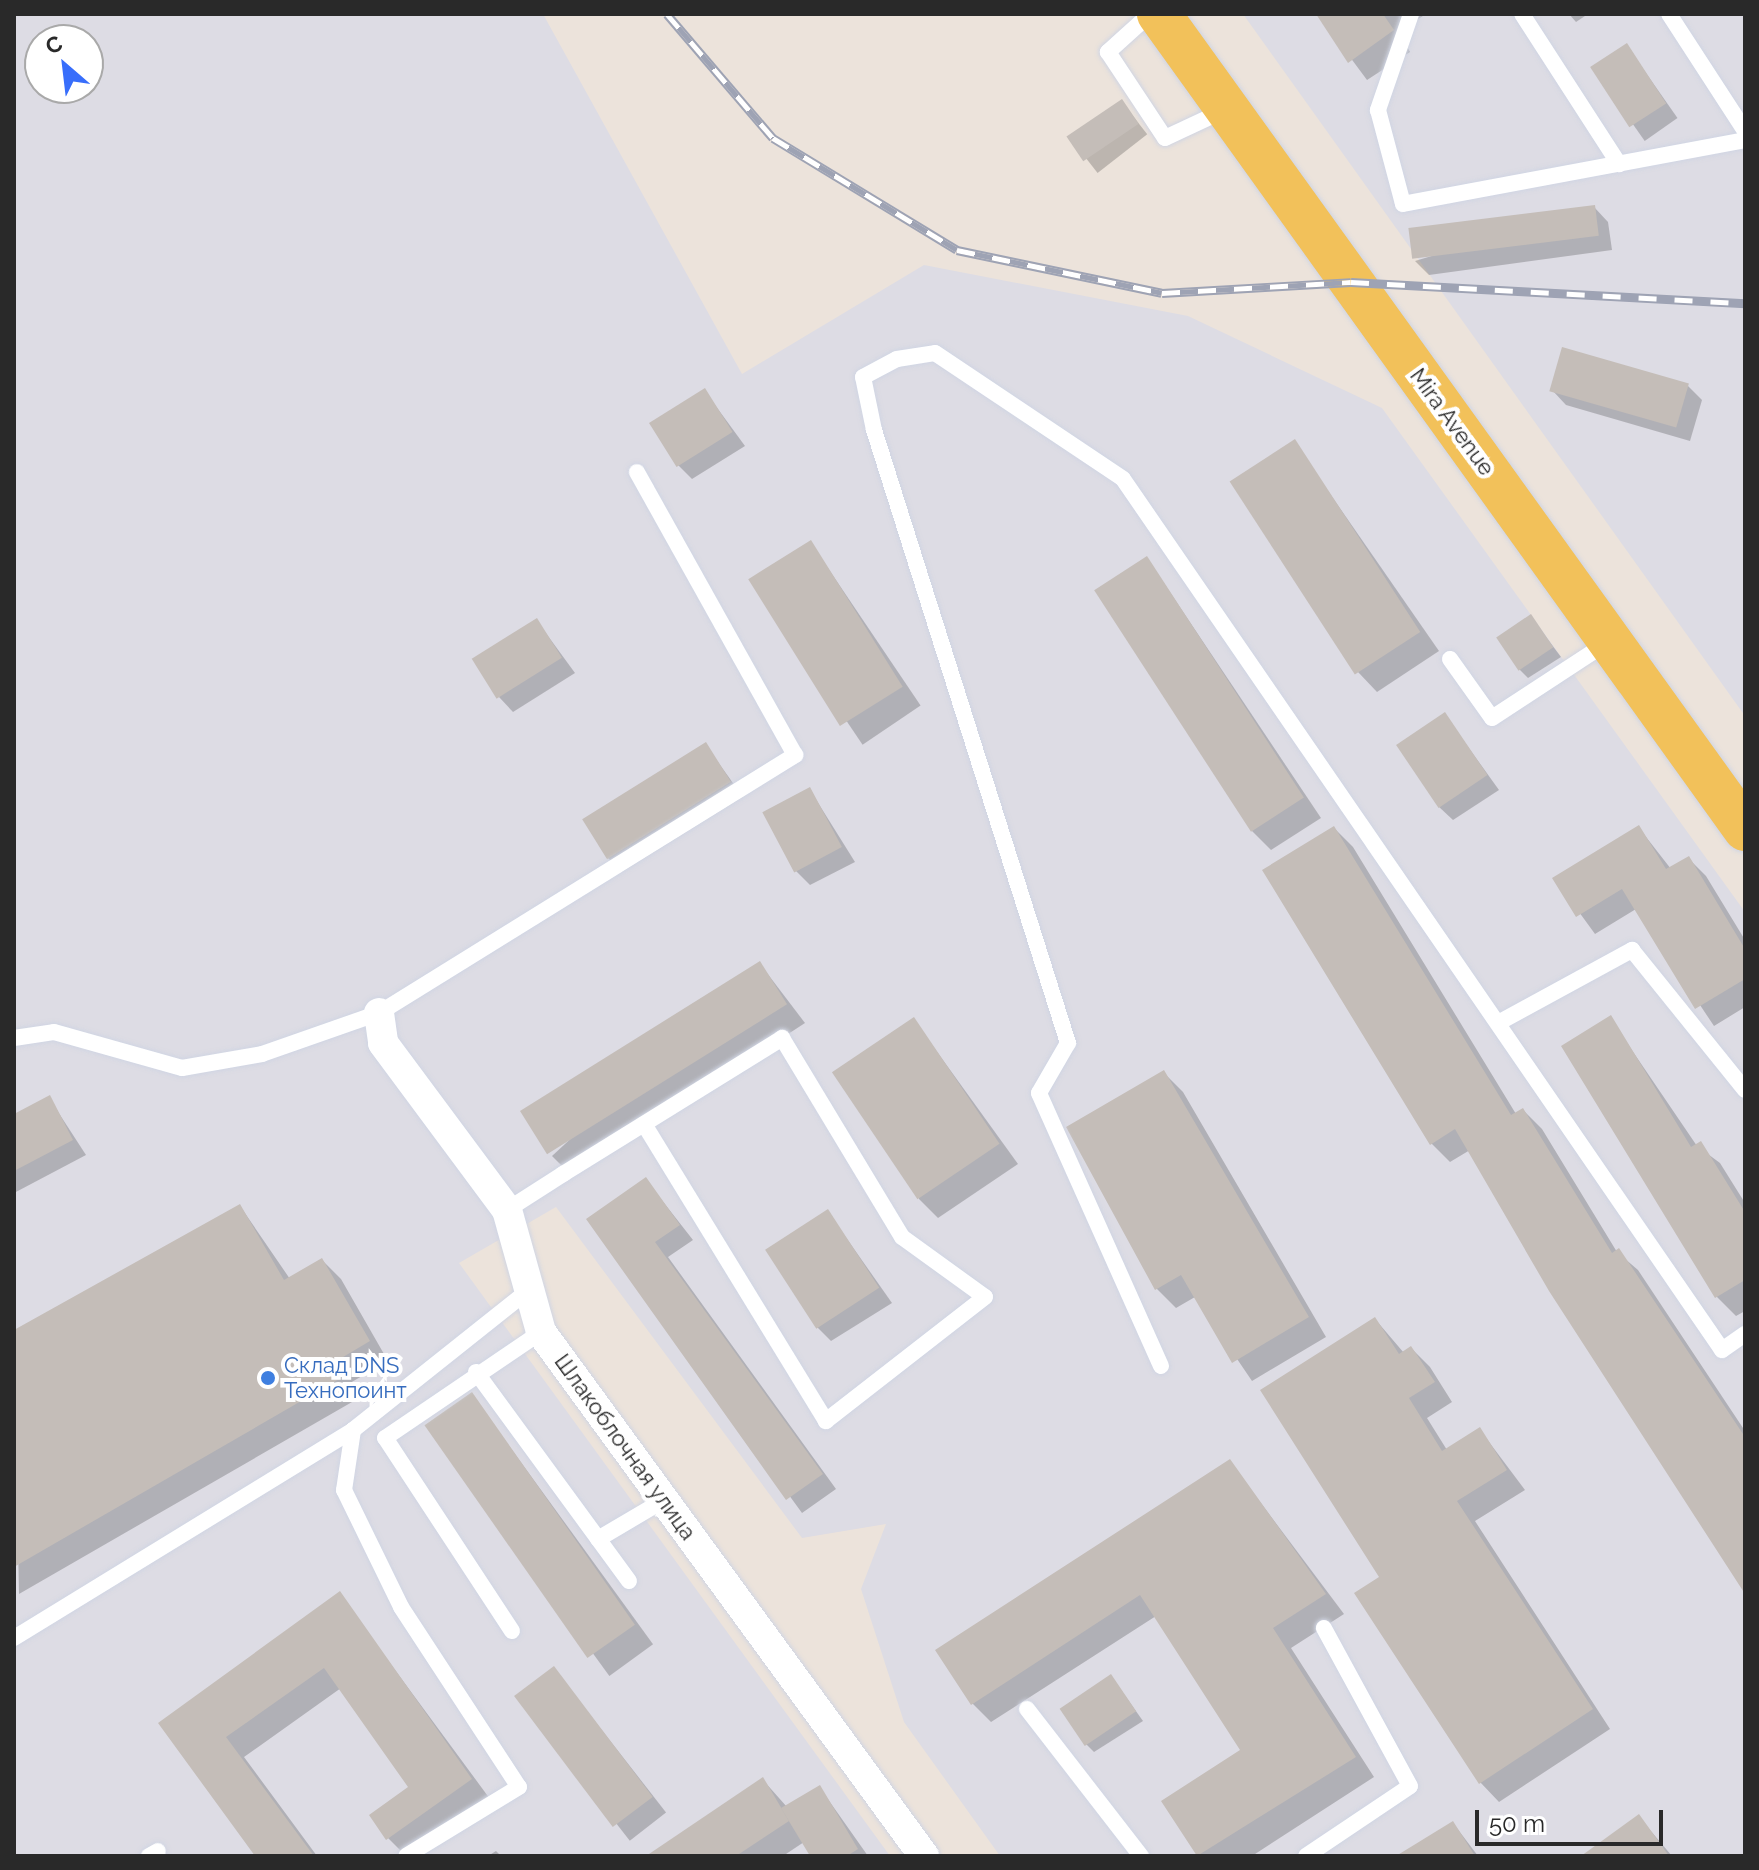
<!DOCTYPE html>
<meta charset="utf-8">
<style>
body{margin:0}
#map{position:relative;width:1759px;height:1870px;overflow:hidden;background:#ece3db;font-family:Raleway,sans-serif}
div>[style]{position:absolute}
.industrial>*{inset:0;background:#dddce4}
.shadow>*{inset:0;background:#0003;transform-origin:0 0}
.building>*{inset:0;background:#c4bdb8;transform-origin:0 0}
.roads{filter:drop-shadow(0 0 2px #d0d5e3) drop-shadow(0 0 2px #d0d5e3)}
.service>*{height:16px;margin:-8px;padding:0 8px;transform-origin:8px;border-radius:8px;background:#fff}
.minor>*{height:30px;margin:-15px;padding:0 15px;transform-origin:15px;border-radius:15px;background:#fff}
.primary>*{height:44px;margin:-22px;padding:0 22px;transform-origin:22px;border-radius:22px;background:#f2c15a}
.rail>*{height:9px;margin-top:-4.5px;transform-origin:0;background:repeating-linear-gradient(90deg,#fff 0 18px,#9ea3b4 0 36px);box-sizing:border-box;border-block:2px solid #9ea3b4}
.dots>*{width:22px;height:22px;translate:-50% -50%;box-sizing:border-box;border:4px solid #fff;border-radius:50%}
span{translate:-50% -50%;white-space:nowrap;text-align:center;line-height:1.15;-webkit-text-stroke:8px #fff;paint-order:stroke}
.street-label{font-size:22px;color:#292929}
.shop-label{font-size:22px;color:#366cbe}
.left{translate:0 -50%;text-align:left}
.frame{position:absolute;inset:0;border:16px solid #292929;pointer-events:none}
.north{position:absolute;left:24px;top:24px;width:80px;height:80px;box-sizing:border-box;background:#fff;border:2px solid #a9a9a9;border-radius:50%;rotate:332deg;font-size:22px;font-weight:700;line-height:32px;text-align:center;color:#292929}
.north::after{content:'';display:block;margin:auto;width:28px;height:36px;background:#386efb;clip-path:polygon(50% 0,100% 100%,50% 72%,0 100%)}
.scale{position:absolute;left:1475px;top:1810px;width:188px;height:36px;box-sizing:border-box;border:4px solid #292929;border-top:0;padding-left:10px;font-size:24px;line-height:28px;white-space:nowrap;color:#292929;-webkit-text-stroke:6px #fff;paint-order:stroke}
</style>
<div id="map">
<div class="industrial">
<div style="clip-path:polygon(evenodd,14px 14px,543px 14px,742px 374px,924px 265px,1188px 316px,1382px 408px,1745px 912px,1745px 1856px,1000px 1856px,904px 1722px,861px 1589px,886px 1524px,802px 1538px,556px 1207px,459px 1263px,890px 1856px,14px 1856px,14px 14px,40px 40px,88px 40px,88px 88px,40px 88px,40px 40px)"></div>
<div style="clip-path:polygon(1243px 14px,1745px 14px,1745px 716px)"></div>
</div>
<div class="shadow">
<div style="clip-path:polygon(1318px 14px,1426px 14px,1399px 31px,1410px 52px,1367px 80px)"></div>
<div style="clip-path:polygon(1569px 14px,1588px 14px,1576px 22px)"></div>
<div style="left:1627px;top:46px;width:88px;height:40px;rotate:55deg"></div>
<div style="left:1122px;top:102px;width:41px;height:63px;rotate:52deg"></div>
<div style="clip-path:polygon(1594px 207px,1608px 222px,1612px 250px,1429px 275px,1415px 261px)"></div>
<div style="clip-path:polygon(1688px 386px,1702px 400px,1690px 441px,1566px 405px,1552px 390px)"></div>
<div style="clip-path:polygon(704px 390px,745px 446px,692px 479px,678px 465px)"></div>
<div style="clip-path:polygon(1294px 442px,1439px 651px,1377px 692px,1358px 672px)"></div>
<div style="left:811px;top:543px;width:196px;height:70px;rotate:56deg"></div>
<div style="clip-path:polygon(1147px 558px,1321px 818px,1271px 850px,1252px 831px)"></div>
<div style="clip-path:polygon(1531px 617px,1561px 657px,1528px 678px,1519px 669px)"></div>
<div style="clip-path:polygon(537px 621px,575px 673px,513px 712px,499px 697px)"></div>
<div style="clip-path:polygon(1445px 715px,1499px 790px,1453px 820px,1438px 806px)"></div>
<div style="clip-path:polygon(705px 744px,743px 797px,622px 872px,608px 858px)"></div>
<div style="clip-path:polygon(810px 790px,855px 862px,810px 885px,796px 871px)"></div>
<div style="clip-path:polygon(1334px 828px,1353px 847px,1516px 1114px,1523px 1110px,1542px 1129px,1617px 1252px,1638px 1270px,1745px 1431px,1745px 1591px,1470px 1150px,1450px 1162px,1431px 1143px)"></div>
<div style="clip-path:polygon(1639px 828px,1671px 869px,1688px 858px,1706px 876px,1745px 940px,1745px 1007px,1714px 1026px,1636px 909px,1595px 934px,1555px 879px)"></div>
<div style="clip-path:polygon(760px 964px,805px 1023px,571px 1175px,552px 1156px)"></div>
<div style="clip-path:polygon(1610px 1018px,1697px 1146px,1720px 1163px,1745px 1203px,1745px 1311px,1736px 1316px,1717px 1297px,1563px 1047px)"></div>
<div style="clip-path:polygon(914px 1020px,1018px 1164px,938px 1218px,919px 1199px)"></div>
<div style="clip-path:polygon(1164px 1073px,1183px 1092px,1326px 1337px,1252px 1381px,1195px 1297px,1176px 1308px,1157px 1289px)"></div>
<div style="clip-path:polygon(49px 1098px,86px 1155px,14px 1193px,14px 1116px)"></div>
<div style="clip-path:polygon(646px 1180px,693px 1240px,668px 1257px,836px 1489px,802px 1513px,589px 1220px)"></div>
<div style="clip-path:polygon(240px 1206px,290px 1279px,322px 1260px,341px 1279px,388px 1361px,350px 1383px,359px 1398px,19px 1594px,14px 1335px)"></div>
<div style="clip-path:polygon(828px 1212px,892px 1303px,831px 1341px,817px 1327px)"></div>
<div style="clip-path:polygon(1375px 1319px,1404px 1353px,1411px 1348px,1430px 1367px,1452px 1402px,1427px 1418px,1447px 1450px,1480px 1430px,1525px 1490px,1475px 1521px,1610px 1729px,1499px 1802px,1480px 1782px,1381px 1577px)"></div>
<div style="left:472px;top:1395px;width:308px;height:54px;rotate:54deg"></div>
<div style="clip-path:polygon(1230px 1462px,1344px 1614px,1291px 1648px,1374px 1777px,1252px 1856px,1199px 1856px,1164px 1802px,1243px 1750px,1156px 1616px,991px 1722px,972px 1703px)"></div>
<div style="clip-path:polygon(339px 1594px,490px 1799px,406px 1856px,388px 1838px,411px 1788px,341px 1688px,244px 1757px,317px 1856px,258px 1856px,161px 1723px)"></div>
<div style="left:554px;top:1669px;width:182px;height:46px;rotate:52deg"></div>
<div style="clip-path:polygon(1111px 1676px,1143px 1721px,1094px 1752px,1085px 1743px)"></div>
<div style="clip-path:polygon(763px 1780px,787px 1807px,820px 1788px,868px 1856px,812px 1856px,804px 1842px,783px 1856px,649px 1856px)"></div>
<div style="clip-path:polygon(1639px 1817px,1672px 1856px,1584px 1856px)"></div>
<div style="clip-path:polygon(1453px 1823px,1478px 1856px,1400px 1856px)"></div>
<div style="clip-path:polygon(496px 1851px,501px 1856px,488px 1856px)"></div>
</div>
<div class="building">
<div style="clip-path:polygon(1316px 14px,1383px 14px,1394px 30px,1348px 63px)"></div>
<div style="left:1627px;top:43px;width:72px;height:44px;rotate:57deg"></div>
<div style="left:1122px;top:99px;width:30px;height:67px;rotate:56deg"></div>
<div style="left:1595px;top:205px;width:31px;height:188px;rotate:83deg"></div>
<div style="left:1562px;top:347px;width:132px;height:46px;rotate:16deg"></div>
<div style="left:705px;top:388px;width:52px;height:66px;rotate:58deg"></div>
<div style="left:1295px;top:439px;width:230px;height:78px;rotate:57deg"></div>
<div style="left:811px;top:540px;width:173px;height:74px;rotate:58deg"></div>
<div style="left:1147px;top:556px;width:288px;height:63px;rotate:57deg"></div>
<div style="left:1531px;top:614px;width:40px;height:42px;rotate:56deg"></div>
<div style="left:537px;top:618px;width:47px;height:77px;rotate:58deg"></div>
<div style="left:1445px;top:712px;width:76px;height:59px;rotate:56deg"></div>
<div style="left:706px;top:742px;width:47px;height:146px;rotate:58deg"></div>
<div style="left:810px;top:787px;width:68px;height:54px;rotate:62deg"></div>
<div style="clip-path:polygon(1639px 825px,1666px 869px,1689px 856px,1745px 949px,1745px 979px,1695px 1009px,1622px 889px,1576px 917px,1552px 878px)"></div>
<div style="clip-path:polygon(1334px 826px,1511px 1115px,1523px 1108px,1612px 1253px,1619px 1248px,1745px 1437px,1745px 1594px,1549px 1291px,1455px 1129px,1430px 1145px,1262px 870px)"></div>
<div style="left:760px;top:961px;width:51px;height:283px;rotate:58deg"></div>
<div style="clip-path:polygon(1611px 1015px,1691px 1147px,1701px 1141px,1745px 1212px,1745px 1280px,1715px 1298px,1561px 1046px)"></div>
<div style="left:914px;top:1017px;width:153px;height:99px;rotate:56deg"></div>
<div style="clip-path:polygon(1164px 1070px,1309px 1317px,1232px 1363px,1181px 1275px,1155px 1290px,1066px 1127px)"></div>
<div style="clip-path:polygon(50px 1095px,73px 1140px,14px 1171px,14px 1114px)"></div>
<div style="clip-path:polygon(646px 1177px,680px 1225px,655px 1242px,823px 1474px,786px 1500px,586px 1219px)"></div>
<div style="clip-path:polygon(240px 1204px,284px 1280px,322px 1258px,370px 1341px,333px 1363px,341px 1378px,14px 1567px,14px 1330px)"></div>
<div style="left:828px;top:1209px;width:94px;height:75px;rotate:57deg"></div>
<div style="clip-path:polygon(1375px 1317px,1399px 1354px,1411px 1346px,1435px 1382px,1409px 1398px,1442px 1451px,1480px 1427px,1507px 1470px,1457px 1501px,1593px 1709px,1479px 1784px,1354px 1593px,1379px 1577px,1260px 1390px)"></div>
<div style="left:472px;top:1392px;width:284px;height:58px;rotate:55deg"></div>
<div style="clip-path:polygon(1230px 1459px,1326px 1594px,1273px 1628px,1356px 1757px,1197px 1856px,1161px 1801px,1240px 1750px,1140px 1595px,971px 1705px,935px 1650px)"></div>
<div style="clip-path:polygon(340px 1591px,472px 1779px,386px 1840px,369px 1815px,408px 1787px,324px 1668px,226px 1737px,314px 1856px,255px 1856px,158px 1723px)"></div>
<div style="left:554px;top:1666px;width:164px;height:50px;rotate:53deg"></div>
<div style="left:1111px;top:1674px;width:45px;height:62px;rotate:56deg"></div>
<div style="clip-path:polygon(763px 1777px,789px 1821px,736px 1856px,646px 1856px)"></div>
<div style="clip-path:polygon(820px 1785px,858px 1849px,847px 1856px,810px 1856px,781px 1808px)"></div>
<div style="clip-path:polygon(1639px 1814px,1669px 1856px,1581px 1856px)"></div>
<div style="clip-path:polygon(1453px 1821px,1475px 1856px,1396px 1856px)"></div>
</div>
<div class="roads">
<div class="service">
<div style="left:1150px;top:14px;width:57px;rotate:137.9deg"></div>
<div style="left:1108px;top:52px;width:103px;rotate:56.5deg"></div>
<div style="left:1165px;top:138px;width:66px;rotate:-25deg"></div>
<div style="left:1411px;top:14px;width:102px;rotate:109deg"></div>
<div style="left:1378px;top:110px;width:97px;rotate:75.1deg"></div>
<div style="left:1403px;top:204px;width:348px;rotate:-10.6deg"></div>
<div style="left:1522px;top:14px;width:179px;rotate:57.1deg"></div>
<div style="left:1669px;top:14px;width:140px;rotate:57deg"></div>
<div style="left:1450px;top:659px;width:72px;rotate:54.6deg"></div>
<div style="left:1492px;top:718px;width:139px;rotate:-33.2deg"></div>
<div style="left:1498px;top:1023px;width:153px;rotate:-28.6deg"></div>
<div style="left:1632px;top:950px;width:180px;rotate:51.1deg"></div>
<div style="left:14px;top:1038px;width:40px;rotate:-8.5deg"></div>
<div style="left:54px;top:1032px;width:133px;rotate:15.7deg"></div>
<div style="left:182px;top:1068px;width:81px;rotate:-9.9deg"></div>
<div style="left:262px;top:1054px;width:124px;rotate:-19.3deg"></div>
<div style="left:379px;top:1013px;width:490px;rotate:-31.8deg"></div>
<div style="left:795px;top:755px;width:324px;rotate:-119.2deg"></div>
<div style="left:507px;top:1210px;width:67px;rotate:-32.7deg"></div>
<div style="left:563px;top:1174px;width:258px;rotate:-31.8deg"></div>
<div style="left:782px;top:1038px;width:232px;rotate:58.9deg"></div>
<div style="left:902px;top:1237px;width:102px;rotate:35.9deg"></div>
<div style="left:985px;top:1297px;width:202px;rotate:142.1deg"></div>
<div style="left:826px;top:1421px;width:348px;rotate:-121.5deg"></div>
<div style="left:1161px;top:1366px;width:299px;rotate:-114.1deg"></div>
<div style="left:1039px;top:1093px;width:58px;rotate:-59.9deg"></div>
<div style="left:1068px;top:1043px;width:643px;rotate:-107.56deg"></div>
<div style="left:874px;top:430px;width:54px;rotate:-101.7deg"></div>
<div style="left:863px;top:377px;width:38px;rotate:-28deg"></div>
<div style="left:897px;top:359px;width:38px;rotate:-9deg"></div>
<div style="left:935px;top:353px;width:226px;rotate:33.8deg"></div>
<div style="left:1123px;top:479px;width:1057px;rotate:55.48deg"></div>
<div style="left:1722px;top:1350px;width:28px;rotate:-35deg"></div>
<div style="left:476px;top:1372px;width:259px;rotate:53.8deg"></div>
<div style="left:353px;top:1430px;width:61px;rotate:98.5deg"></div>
<div style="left:344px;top:1490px;width:130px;rotate:64deg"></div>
<div style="left:401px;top:1607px;width:215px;rotate:56.8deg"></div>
<div style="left:519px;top:1787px;width:132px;rotate:148.6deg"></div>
<div style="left:598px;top:1539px;width:77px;rotate:-30.6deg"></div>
<div style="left:512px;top:1631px;width:231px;rotate:-123.3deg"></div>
<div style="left:385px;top:1438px;width:189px;rotate:-34.2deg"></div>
<div style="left:14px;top:1638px;width:398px;rotate:-31.5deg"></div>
<div style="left:353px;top:1430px;width:220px;rotate:-38.5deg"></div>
<div style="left:1027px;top:1709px;width:186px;rotate:52.2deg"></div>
<div style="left:149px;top:1856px;width:10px;rotate:-29deg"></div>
<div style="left:1306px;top:1856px;width:125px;rotate:-33.9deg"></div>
<div style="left:1410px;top:1786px;width:180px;rotate:-118.6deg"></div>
</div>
<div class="minor">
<div style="left:379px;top:1013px;width:30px;rotate:82deg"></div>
<div style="left:383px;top:1043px;width:208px;rotate:53.4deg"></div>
<div style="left:507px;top:1210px;width:127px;rotate:74.4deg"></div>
<div style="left:541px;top:1332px;width:649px;rotate:53.84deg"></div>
</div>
<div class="primary">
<div style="left:1159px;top:14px;width:1004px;rotate:54.28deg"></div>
</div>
</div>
<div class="rail">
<div style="left:667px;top:14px;width:163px;rotate:49.5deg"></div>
<div style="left:773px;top:138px;width:215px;rotate:31.3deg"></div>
<div style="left:957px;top:250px;width:209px;rotate:11.8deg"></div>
<div style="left:1162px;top:293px;width:189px;rotate:-3.3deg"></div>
<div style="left:1351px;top:282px;width:395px;rotate:3.1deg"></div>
</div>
<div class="dots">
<div style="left:268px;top:1378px;background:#3f7fe0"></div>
</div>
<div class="street-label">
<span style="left:1452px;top:422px;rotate:54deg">Mira Avenue</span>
<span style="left:625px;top:1447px;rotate:54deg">Шлакоблочная улица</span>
</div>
<div class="shop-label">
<span class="left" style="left:284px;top:1378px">Склад DNS<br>Технопоинт</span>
</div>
<div class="frame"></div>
<div class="north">С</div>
<div class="scale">50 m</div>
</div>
